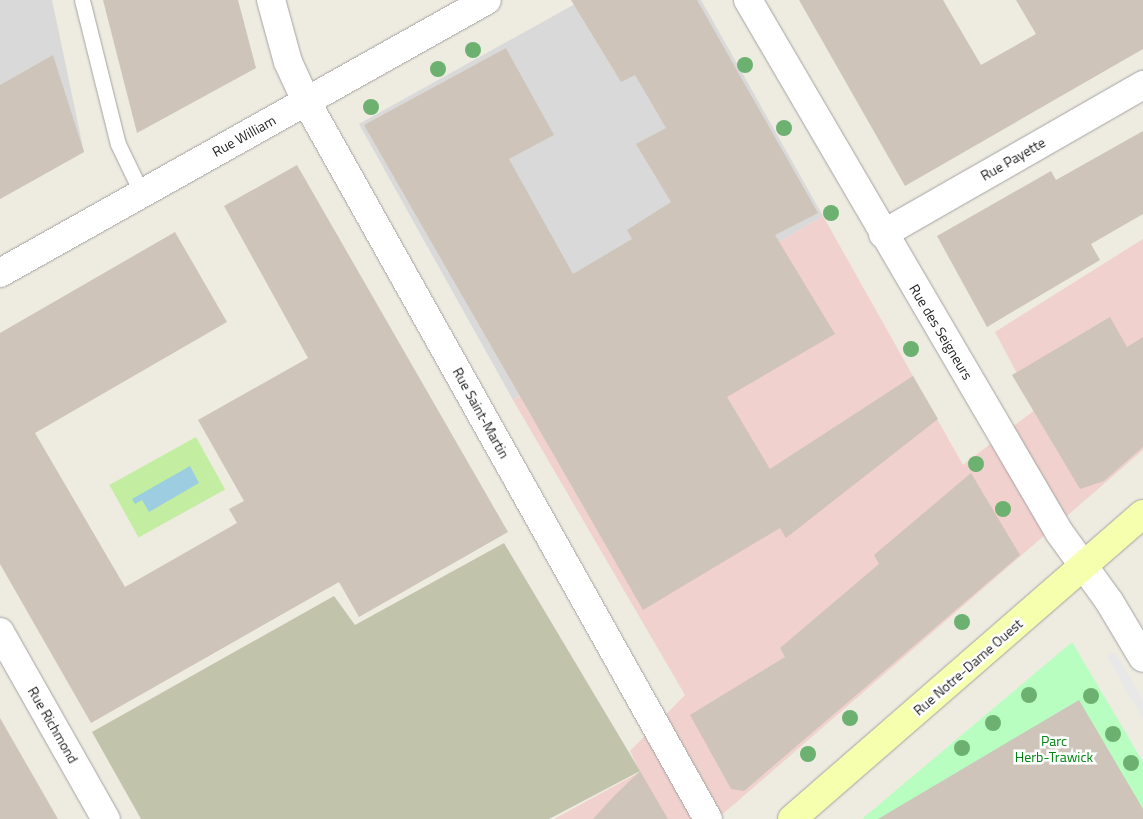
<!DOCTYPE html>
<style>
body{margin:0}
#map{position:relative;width:1143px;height:819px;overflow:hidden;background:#eeebe0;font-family:"Titillium Web",sans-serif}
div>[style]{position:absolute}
.residential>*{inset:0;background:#dad9d9}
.commercial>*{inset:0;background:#f1d1cd}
.construction>*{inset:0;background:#c2c3ab}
.grass>*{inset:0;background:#c3eea1;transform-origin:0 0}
.park>*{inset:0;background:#b8fec1}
.parking>*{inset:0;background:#e8e8e8}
.water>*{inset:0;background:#9ccde0}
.building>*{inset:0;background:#cec4b9}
.roads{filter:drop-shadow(0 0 1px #a3a3a3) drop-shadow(0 0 1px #a3a3a3)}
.lane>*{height:15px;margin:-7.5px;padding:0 7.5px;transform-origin:7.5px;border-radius:7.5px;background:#fff}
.street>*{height:28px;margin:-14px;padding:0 14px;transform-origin:14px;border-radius:14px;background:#fff}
.secondary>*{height:28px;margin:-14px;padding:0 14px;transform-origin:14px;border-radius:14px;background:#f6ffae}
.trees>*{width:16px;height:16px;margin:-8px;border-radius:50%;background:#6cb16f}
span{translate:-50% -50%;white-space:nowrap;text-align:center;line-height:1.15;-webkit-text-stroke:5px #fff;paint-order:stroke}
.street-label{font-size:14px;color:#1c1c1c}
.park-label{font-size:14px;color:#028213}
</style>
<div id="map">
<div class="residential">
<div style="clip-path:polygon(0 0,52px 0,84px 152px,0 199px)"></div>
<div style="clip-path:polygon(582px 0,701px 0,823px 216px,513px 400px,359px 124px)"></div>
</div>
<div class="commercial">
<div style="clip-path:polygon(823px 216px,963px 465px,1036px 409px,995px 332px,1143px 239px,1143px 450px,717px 819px,554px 819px,640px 772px,630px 751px,685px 695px,513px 400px)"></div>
</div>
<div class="construction">
<div style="clip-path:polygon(504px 543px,640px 771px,549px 819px,141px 819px,92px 732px,334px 596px,355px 625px)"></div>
</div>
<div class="grass">
<div style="left:196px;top:437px;width:60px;height:99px;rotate:61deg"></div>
</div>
<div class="park">
<div style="clip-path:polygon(1072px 642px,1143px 762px,1143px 819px,862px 819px)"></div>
</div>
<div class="parking">
<div style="clip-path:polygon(1115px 652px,1143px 700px,1143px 719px,1107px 656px)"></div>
</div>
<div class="water">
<div style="clip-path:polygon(190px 466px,199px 483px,149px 512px,142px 500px,135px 504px,132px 499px)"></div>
</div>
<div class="building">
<div style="clip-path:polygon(103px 0,238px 0,256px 68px,137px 133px)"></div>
<div style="clip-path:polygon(571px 0,697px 0,818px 213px,775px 235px,835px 334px,727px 397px,770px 469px,913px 376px,938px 419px,786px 538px,780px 528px,643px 610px,364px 125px,506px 48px,554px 135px,509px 159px,573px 274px,632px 239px,627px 230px,671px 202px,636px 144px,666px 128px,635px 75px,621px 82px)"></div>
<div style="clip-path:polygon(799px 0,943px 0,981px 65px,1036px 34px,1016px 0,1143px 0,1143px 49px,905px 186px)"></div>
<div style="clip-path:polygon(53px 55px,84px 152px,0 199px,0 85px)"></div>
<div style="clip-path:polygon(1143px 131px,1143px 214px,1091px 244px,1100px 260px,987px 327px,937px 236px,1051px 171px,1056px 180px)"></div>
<div style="clip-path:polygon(297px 165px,508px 532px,359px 617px,339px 582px,91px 723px,0 564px,0 333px,175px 232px,227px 322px,35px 433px,125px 587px,237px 523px,229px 509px,244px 501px,198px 420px,308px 358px,224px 206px)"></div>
<div style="clip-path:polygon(1110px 317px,1127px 347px,1143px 337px,1143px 447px,1104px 481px,1080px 489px,1012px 375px)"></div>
<div style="clip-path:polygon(971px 473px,1020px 555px,744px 791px,731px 789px,690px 715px,785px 657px,780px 648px,879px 564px,874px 555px)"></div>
<div style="clip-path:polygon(1079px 700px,1143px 809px,1143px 819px,878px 819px)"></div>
<div style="clip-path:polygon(0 718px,58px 819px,0 819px)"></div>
<div style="clip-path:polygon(640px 771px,668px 819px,593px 819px,614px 796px)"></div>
</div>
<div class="roads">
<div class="lane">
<div style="left:82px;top:0;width:148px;rotate:76deg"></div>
<div style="left:118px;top:144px;width:55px;rotate:64.4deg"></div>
</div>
<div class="street">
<div style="left:271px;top:0;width:64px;rotate:74.7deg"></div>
<div style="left:288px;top:62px;width:43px;rotate:65.2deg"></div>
<div style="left:306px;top:101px;width:823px;rotate:60.76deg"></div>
<div style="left:748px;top:0;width:616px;rotate:59.69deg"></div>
<div style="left:1059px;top:532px;width:85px;rotate:54.1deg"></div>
<div style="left:1109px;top:601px;width:66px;rotate:59.2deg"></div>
<div style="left:883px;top:234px;width:300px;rotate:-29.8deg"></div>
<div style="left:0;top:273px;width:558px;rotate:-29.27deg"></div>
<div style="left:0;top:632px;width:215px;rotate:60.5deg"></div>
</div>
<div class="secondary">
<div style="left:792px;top:819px;width:465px;rotate:-41deg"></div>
</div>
</div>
<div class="trees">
<div style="left:473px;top:50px"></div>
<div style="left:745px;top:65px"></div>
<div style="left:438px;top:69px"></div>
<div style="left:371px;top:107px"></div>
<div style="left:784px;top:128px"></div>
<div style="left:831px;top:213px"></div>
<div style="left:911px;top:349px"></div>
<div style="left:976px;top:464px"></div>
<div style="left:1003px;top:509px"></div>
<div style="left:962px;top:622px"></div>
<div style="left:1029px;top:695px"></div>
<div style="left:1091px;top:696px"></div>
<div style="left:850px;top:718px"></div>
<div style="left:993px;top:723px"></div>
<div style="left:1113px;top:734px"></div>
<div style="left:962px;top:748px"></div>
<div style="left:808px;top:754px"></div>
<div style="left:1131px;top:763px"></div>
</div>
<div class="street-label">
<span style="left:244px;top:136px;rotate:-29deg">Rue William</span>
<span style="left:1013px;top:159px;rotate:-30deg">Rue Payette</span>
<span style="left:941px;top:332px;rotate:59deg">Rue des Seigneurs</span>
<span style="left:481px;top:413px;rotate:61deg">Rue Saint-Martin</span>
<span style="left:968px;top:667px;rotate:-41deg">Rue Notre-Dame Ouest</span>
<span style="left:53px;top:725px;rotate:60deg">Rue Richmond</span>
</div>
<div class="park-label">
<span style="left:1054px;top:749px">Parc<br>Herb-Trawick</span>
</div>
</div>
